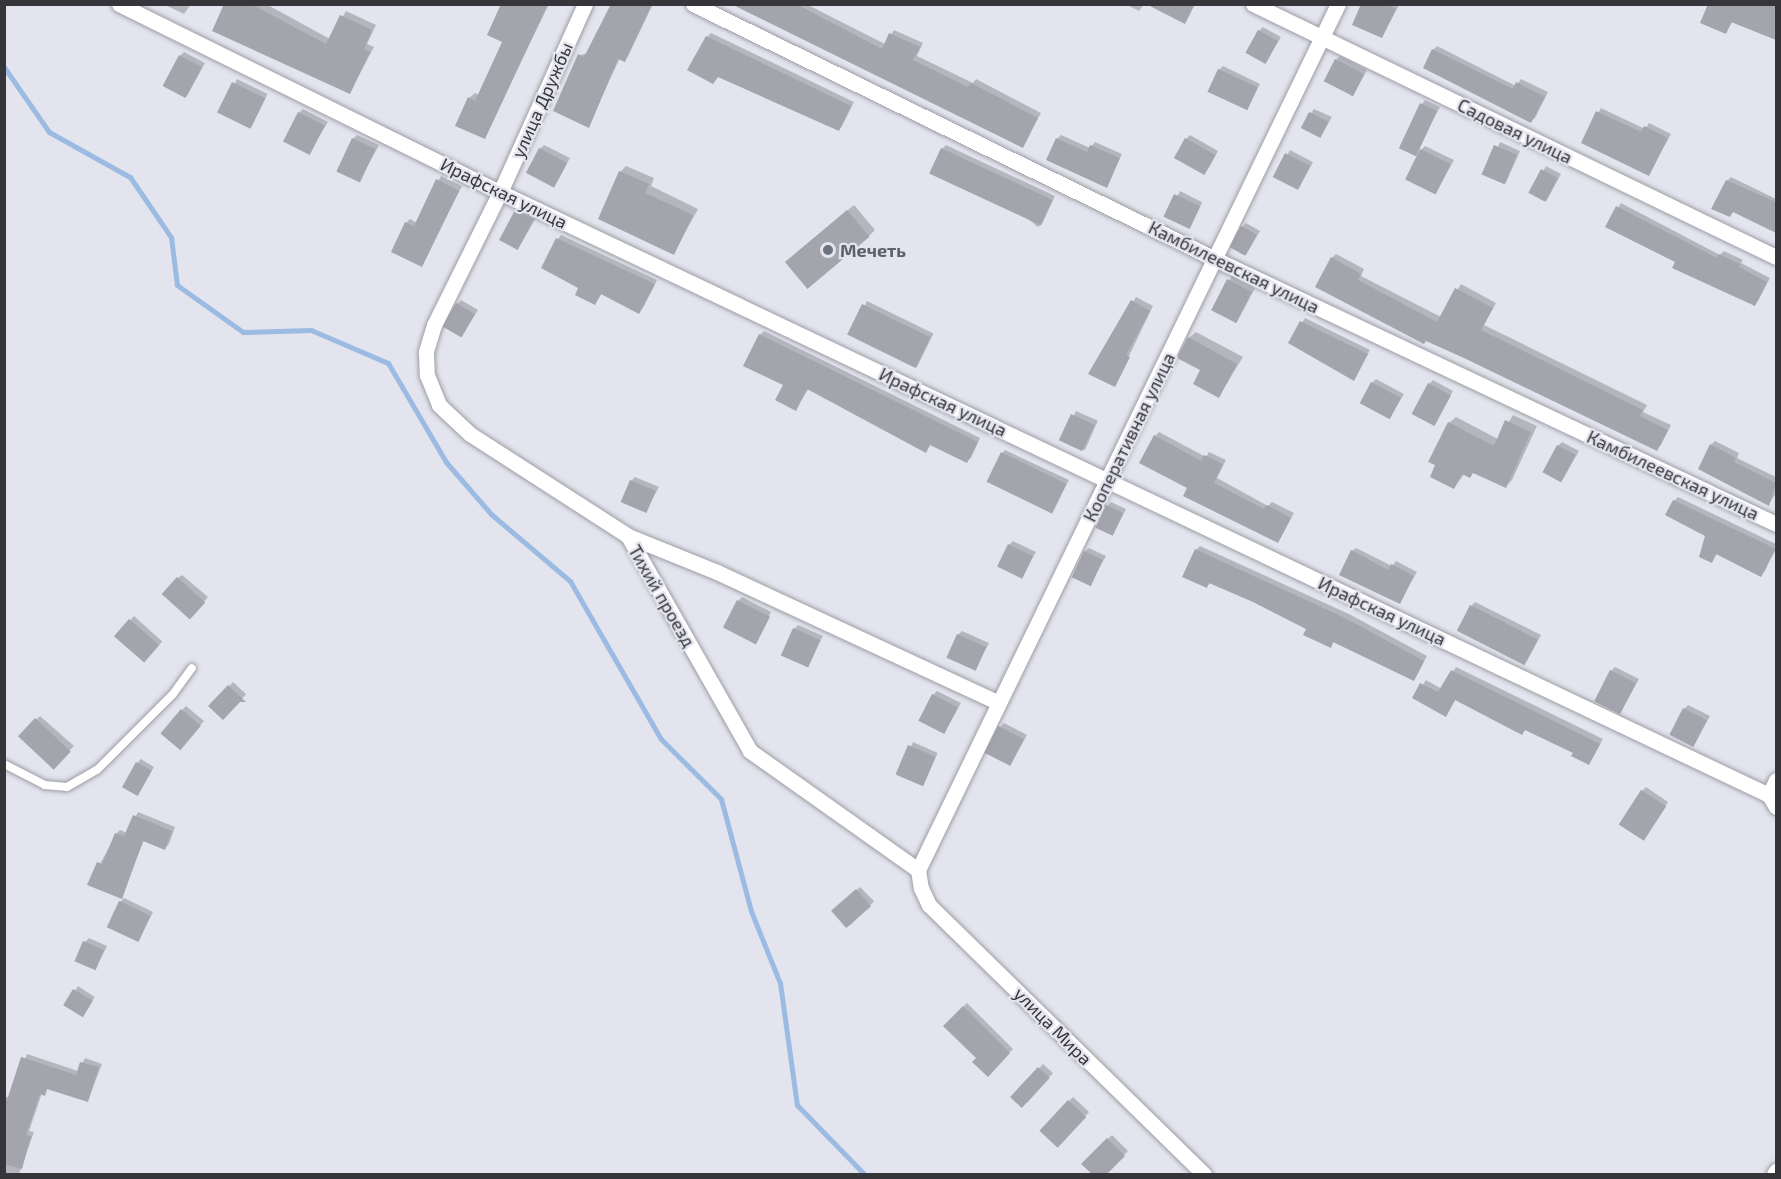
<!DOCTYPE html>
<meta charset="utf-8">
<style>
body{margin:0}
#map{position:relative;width:1781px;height:1179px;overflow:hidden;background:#e3e4ed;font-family:"Exo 2",sans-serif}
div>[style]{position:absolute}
.shadow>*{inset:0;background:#0003;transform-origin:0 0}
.stream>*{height:5px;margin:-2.5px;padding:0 2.5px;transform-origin:2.5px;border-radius:2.5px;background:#9bbbe3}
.building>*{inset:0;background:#a4a4ad;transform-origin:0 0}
.roads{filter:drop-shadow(0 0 2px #9c9da6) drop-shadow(0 0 2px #9c9da6)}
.service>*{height:8px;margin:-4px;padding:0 4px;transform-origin:4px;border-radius:4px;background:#fff}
.minor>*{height:15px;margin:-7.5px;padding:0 7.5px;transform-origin:7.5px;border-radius:7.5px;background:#fff}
.dots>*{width:16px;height:16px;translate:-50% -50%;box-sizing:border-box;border:3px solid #e3e4ed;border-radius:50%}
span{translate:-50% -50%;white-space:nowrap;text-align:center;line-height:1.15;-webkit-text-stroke:4.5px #e3e4ed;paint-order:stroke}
.street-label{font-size:18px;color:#36363a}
.worship-label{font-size:18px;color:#5b616d;font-weight:700}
.left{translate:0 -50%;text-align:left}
.frame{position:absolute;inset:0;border:6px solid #36363a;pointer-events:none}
</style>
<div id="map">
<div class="shadow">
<div style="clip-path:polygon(163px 4px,191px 4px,184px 14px)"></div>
<div style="clip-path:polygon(226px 4px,266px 4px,330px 39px,346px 11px,376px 25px,367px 44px,374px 47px,350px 92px)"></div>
<div style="clip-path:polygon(502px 4px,549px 4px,484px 137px,469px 98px,475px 93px,479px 95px,504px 41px)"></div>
<div style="clip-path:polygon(612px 4px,653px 4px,628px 56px,624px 60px,620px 58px,588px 126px,555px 111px,580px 55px,588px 53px)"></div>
<div style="clip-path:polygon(733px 4px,806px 4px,885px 44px,894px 30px,923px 43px,917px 56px,973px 83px,976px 79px,1041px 113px,1022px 146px)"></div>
<div style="clip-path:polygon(1125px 4px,1144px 4px,1139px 11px)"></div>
<div style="clip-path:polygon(1363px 4px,1399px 5px,1382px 37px)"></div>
<div style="clip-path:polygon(1710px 4px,1776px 4px,1776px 39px,1733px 21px,1726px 33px)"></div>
<div style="clip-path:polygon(1263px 27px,1281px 37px,1266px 62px,1259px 31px)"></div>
<div style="clip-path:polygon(711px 33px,854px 102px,842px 126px,839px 130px,719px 76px,713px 83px,707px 37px)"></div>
<div style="clip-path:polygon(1437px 46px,1516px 86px,1521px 79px,1548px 92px,1535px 118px,1531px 121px,1433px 50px)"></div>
<div style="clip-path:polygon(184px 52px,205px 63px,187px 96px,180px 56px)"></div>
<div style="clip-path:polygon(1340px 56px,1367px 70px,1352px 97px,1336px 60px)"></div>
<div style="clip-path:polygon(1223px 66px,1260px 84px,1247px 108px,1219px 70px)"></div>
<div style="left:237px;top:79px;width:34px;height:37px;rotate:26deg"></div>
<div style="clip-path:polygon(1425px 100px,1440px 107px,1414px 154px,1422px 104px)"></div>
<div style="clip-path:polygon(1601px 108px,1645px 129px,1649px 123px,1671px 134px,1649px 174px,1583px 142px)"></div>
<div style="clip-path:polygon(303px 109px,328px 122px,309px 153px,299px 113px)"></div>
<div style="clip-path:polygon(1314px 109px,1332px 117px,1320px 137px,1311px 113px)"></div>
<div style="clip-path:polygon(357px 135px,379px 145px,360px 180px,353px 139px)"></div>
<div style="clip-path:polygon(1061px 135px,1090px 148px,1095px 142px,1122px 154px,1106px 186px,1057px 139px)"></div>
<div style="clip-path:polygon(1190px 135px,1218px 151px,1208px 169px,1186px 139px)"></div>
<div style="left:1500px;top:142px;width:22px;height:36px;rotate:24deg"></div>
<div style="clip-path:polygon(544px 145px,570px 158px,554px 185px,540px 149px)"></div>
<div style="clip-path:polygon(946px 145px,1055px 196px,1042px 224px,1038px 227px,942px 149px)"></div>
<div style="clip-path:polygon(1425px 146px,1454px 160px,1436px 193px,1421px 150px)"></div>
<div style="left:1290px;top:150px;width:26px;height:31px;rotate:28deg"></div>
<div style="clip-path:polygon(626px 166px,654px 178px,651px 186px,698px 209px,674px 253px,620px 172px)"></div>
<div style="left:1546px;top:166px;width:17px;height:31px;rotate:28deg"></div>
<div style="clip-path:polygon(441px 176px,462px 186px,422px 265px,406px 223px,410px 219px,417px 223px)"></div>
<div style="clip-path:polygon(1731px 177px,1776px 199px,1776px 232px,1734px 211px,1727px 181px)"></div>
<div style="left:1180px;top:191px;width:25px;height:29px;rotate:27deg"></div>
<div style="clip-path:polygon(1621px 203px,1720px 255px,1724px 251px,1743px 260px,1741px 263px,1770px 278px,1758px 301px,1754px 304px,1727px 290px,1725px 292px,1674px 267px,1677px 261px,1607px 226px)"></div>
<div style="clip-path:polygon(854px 205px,875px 230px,869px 236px,793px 256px)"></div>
<div style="clip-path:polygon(520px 207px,537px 216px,518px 249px,516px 211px)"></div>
<div style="clip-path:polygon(1246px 223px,1260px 231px,1246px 255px,1242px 227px)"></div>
<div style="clip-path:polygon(561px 235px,657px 280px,643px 308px,639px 312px,602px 293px,595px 304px,580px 287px,558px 239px)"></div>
<div style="clip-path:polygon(1336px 254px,1364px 269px,1361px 276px,1441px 317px,1461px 284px,1496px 303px,1484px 325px,1647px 405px,1643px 412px,1671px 425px,1661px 445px,1657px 449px,1426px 339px,1332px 258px)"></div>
<div style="left:1232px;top:276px;width:26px;height:39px;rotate:28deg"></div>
<div style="clip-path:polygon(1136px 297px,1153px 306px,1115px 385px,1090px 373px)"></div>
<div style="clip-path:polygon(461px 300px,478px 310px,462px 335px,457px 304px)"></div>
<div style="left:867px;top:301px;width:74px;height:38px;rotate:26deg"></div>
<div style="clip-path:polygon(1305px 318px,1370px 350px,1354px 379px,1290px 342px)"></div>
<div style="clip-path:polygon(764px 331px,980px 438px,971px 458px,967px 461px,931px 444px,926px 451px,809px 388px,796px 409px,760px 335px)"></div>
<div style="clip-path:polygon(1196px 332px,1243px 357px,1219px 396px,1189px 338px)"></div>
<div style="clip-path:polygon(1376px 379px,1404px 394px,1390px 417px,1372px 383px)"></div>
<div style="clip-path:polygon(1433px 380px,1453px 391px,1434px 424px,1429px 384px)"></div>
<div style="left:1076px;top:411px;width:24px;height:32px;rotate:24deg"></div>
<div style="clip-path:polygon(1513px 415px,1537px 426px,1512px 480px,1506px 486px,1474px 472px,1465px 473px,1454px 488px,1449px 423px,1456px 417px,1498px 439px)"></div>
<div style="clip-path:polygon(1159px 432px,1206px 457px,1209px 452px,1226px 460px,1217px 478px,1268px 506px,1272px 502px,1294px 513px,1281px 537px,1278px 541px,1189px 488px,1155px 436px)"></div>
<div style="clip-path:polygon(1715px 441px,1739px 453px,1737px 458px,1776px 477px,1776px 493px,1769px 504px,1711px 445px)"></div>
<div style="clip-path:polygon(1562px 442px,1579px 451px,1562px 481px,1558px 446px)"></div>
<div style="clip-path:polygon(1005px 450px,1069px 480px,1053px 508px,1001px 455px)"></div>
<div style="clip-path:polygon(635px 477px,659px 487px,646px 511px,631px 481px)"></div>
<div style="clip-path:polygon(1678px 497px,1776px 544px,1765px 571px,1761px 575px,1718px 553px,1711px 561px,1707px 535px,1674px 501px)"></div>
<div style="clip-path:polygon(1111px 502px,1126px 509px,1113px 535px,1107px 506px)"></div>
<div style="clip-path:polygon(1013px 541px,1036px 552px,1022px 576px,1009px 545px)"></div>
<div style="clip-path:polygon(1200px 546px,1349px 614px,1427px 656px,1417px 675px,1413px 679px,1334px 642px,1330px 646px,1308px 628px,1254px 601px,1211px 582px,1206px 587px,1196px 550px)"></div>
<div style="clip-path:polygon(1089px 548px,1106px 556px,1090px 584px,1085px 551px)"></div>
<div style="clip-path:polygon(1356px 548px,1392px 566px,1396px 561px,1417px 572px,1399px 602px,1352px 551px)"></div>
<div style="clip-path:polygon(182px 575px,208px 597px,194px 613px,178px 578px)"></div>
<div style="clip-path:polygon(742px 597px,771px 612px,756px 643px,738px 601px)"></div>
<div style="clip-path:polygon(1475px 602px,1541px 635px,1527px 661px,1471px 606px)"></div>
<div style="left:134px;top:616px;width:38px;height:27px;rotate:42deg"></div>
<div style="clip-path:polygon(798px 625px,823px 636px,807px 666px,794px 629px)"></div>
<div style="clip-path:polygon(962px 631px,989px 643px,975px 670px,958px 635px)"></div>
<div style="clip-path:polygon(1456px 667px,1603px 739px,1592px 759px,1589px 763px,1575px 752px,1456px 699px,1445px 715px,1414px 698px,1426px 680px,1442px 689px)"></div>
<div style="clip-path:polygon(1615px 667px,1639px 679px,1621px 712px,1611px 671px)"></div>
<div style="left:233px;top:682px;width:18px;height:33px;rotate:43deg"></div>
<div style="clip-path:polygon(937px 691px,961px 703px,945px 732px,933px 695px)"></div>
<div style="clip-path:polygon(1688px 705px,1710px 716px,1693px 746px,1684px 709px)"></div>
<div style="clip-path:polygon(186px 706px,204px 721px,184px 744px,162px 733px)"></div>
<div style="clip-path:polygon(40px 716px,74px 746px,52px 769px,36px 720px)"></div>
<div style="clip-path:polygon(1004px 723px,1027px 735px,1011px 764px,1000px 727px)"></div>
<div style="left:913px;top:742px;width:27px;height:36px;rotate:24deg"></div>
<div style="clip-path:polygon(141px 759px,154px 767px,140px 790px,137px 763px)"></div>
<div style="clip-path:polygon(1646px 787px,1668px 802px,1646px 835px,1642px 791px)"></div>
<div style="clip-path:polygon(138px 812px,175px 827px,169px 844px,165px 848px,144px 840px,121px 897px,89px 884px,117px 833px,120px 830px,127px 833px)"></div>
<div style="left:860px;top:887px;width:20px;height:35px;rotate:45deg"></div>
<div style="clip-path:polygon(124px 898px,153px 912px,138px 940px,120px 902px)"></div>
<div style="clip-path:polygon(89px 938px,107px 946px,96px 968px,85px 942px)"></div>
<div style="left:78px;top:986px;width:20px;height:23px;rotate:33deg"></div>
<div style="clip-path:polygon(967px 1003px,1013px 1049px,988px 1075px,978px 1058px,945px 1026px)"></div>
<div style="clip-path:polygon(27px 1054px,78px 1071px,85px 1058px,102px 1064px,88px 1100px,49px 1088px,42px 1093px,29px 1131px,34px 1132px,19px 1174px,4px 1174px,4px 1098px,10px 1096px)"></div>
<div style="clip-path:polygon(1043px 1064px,1053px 1073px,1027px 1103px,1013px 1098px)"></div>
<div style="left:1073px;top:1097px;width:22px;height:46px;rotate:43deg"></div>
<div style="clip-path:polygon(1112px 1135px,1128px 1151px,1105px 1174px,1094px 1174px,1083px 1164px)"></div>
</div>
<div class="stream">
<div style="left:4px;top:67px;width:79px;rotate:55.3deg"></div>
<div style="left:49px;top:132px;width:93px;rotate:29.1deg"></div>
<div style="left:130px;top:177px;width:73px;rotate:55.7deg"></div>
<div style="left:171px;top:237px;width:48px;rotate:82.9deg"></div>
<div style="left:177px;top:285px;width:81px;rotate:35.5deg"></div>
<div style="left:243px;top:332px;width:68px;rotate:-1.7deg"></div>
<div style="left:311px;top:330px;width:84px;rotate:23.2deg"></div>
<div style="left:388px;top:363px;width:115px;rotate:59.6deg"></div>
<div style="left:446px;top:462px;width:69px;rotate:49.1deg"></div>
<div style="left:491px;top:514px;width:104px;rotate:40.3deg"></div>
<div style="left:570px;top:581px;width:182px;rotate:60.1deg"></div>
<div style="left:661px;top:739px;width:85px;rotate:45deg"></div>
<div style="left:721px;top:799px;width:116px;rotate:75deg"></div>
<div style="left:751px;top:911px;width:78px;rotate:68.1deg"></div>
<div style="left:780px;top:983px;width:123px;rotate:82.1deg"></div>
<div style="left:797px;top:1105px;width:96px;rotate:45.8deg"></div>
</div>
<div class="building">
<div style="clip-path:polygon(224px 4px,251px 4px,326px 44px,340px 15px,372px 30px,364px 49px,370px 52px,350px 94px,212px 31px)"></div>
<div style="clip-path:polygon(501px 4px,548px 4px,485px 139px,455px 126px,468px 97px,475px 101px,502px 42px,487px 35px)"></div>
<div style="clip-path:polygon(611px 4px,652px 4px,625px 62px,618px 59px,589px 128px,553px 111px,578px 54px,584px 57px)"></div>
<div style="clip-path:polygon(731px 4px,796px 4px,882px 49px,889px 33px,920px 47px,913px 60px,968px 87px,971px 83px,1038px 118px,1023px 148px)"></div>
<div style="clip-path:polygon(1146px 4px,1195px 4px,1185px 24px)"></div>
<div style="clip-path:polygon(1361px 4px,1386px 4px,1396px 9px,1382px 38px,1352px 25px)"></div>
<div style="clip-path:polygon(1708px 4px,1776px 4px,1776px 40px,1731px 22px,1726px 34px,1700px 23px)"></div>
<div style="left:1258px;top:30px;width:23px;height:26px;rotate:29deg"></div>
<div style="clip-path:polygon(706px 36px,851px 106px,839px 131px,718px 77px,713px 84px,687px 70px)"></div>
<div style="clip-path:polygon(1432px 49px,1513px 89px,1516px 82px,1545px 97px,1531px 123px,1423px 68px)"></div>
<div style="left:179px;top:55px;width:26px;height:35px;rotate:28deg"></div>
<div style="left:1335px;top:59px;width:33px;height:25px;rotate:27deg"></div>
<div style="left:1218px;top:69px;width:44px;height:25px;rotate:25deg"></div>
<div style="left:232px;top:82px;width:37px;height:34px;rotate:26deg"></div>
<div style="left:1420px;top:103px;width:19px;height:50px;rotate:25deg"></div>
<div style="clip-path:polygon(1596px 111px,1641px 132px,1644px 126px,1668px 138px,1649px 176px,1581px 143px)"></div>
<div style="left:298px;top:112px;width:30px;height:33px;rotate:27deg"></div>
<div style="left:1309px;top:112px;width:22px;height:18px;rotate:27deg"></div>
<div style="left:352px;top:138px;width:26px;height:37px;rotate:25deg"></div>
<div style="clip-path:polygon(1056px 138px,1087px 152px,1090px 145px,1120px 158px,1107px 188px,1046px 160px)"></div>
<div style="left:1185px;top:138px;width:35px;height:23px;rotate:29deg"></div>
<div style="left:1494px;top:145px;width:25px;height:32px;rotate:23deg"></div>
<div style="left:539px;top:148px;width:32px;height:28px;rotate:28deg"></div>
<div style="left:941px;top:148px;width:123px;height:28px;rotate:25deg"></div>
<div style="left:1420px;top:149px;width:34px;height:34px;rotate:26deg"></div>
<div style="left:1285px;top:153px;width:28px;height:27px;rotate:27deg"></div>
<div style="left:1541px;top:169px;width:19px;height:27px;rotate:28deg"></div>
<div style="clip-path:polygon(619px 171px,649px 184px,645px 193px,693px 215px,674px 255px,598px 219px)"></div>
<div style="clip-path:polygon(436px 179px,459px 191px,422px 267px,391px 252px,405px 222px,414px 226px)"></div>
<div style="clip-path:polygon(1726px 180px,1776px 202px,1776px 233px,1733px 212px,1730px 217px,1711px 209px)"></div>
<div style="left:1174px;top:194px;width:29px;height:25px;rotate:25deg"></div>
<div style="clip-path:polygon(1616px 206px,1717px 258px,1719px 254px,1740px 264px,1739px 267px,1767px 282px,1755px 306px,1672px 268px,1675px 262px,1605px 227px)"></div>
<div style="left:515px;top:210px;width:21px;height:34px;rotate:28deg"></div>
<div style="left:847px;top:210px;width:35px;height:81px;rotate:50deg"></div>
<div style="left:1241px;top:226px;width:18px;height:24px;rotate:29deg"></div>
<div style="clip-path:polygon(556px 238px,655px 284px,639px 314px,601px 294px,595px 305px,575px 295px,578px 288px,541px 268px)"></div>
<div style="clip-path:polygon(1331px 257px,1361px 274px,1358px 280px,1437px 322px,1455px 288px,1493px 308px,1481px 330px,1643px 410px,1640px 416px,1668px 430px,1657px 451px,1466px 359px,1426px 341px,1424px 344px,1315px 287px)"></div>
<div style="left:1227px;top:279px;width:28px;height:35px;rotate:27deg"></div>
<div style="clip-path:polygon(1131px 300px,1150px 311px,1126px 355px,1130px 357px,1115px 387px,1088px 374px)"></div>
<div style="left:456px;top:303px;width:22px;height:27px;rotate:30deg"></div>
<div style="left:862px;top:304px;width:76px;height:34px;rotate:26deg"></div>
<div style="clip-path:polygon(1300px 321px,1368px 354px,1354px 381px,1288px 343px)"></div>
<div style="clip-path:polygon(759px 334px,978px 442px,967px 463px,930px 445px,926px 453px,807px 389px,796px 411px,775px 400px,783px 385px,743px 366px)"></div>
<div style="clip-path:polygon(1188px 337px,1237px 364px,1219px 398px,1193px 384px,1200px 370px,1177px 358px)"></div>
<div style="left:1371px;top:382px;width:34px;height:24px;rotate:28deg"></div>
<div style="left:1428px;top:383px;width:26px;height:35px;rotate:28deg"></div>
<div style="left:1071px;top:414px;width:26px;height:29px;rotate:25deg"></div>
<div style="clip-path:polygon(1505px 420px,1531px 432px,1506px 488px,1473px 473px,1470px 478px,1462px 474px,1454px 489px,1430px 477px,1435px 465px,1428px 462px,1448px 422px,1494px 446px)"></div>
<div style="clip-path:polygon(1154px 435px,1201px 461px,1204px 455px,1223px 464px,1214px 483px,1264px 509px,1267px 505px,1291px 518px,1278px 543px,1183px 496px,1187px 488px,1139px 463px)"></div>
<div style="clip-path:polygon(1710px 444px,1736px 458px,1734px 462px,1776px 483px,1769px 506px,1698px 469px)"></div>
<div style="left:1557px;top:445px;width:21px;height:31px;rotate:28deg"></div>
<div style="left:1001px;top:452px;width:73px;height:33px;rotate:26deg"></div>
<div style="left:630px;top:480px;width:28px;height:24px;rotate:23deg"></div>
<div style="clip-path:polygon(1673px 500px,1776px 549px,1761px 577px,1716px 554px,1712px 563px,1699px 557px,1705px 536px,1665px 515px)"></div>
<div style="left:1106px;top:505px;width:19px;height:25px;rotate:25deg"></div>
<div style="left:1008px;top:544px;width:28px;height:25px;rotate:26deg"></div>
<div style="clip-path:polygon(1195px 549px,1345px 618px,1424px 661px,1414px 681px,1333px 642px,1331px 648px,1303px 635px,1306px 629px,1253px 602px,1209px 583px,1207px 588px,1182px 577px)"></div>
<div style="clip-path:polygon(1351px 550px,1388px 570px,1391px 564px,1414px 576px,1400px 604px,1339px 575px)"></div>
<div style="left:1084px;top:551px;width:21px;height:29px;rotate:25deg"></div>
<div style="left:177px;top:577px;width:38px;height:23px;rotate:42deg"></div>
<div style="left:737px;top:600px;width:37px;height:31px;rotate:27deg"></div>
<div style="left:1470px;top:605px;width:76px;height:29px;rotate:27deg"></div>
<div style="left:129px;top:619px;width:40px;height:23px;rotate:41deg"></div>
<div style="left:793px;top:628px;width:30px;height:30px;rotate:24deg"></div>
<div style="left:957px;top:634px;width:32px;height:26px;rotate:24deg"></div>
<div style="clip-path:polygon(1451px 670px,1600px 744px,1589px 765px,1571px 756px,1573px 753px,1525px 730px,1522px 735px,1455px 700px,1446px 717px,1412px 698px,1420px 683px,1438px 692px)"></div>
<div style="left:1610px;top:670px;width:29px;height:35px;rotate:27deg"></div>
<div style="clip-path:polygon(228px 685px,246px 702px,240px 702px,223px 720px,208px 706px)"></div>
<div style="left:932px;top:694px;width:29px;height:30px;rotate:27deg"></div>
<div style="left:1683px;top:708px;width:27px;height:30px;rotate:27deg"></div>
<div style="left:181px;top:709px;width:26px;height:32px;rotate:40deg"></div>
<div style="left:35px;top:718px;width:49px;height:25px;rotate:43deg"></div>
<div style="left:998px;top:726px;width:29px;height:30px;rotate:27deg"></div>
<div style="left:908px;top:745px;width:30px;height:32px;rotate:23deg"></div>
<div style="left:136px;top:762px;width:18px;height:29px;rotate:29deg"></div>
<div style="left:1641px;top:790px;width:30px;height:41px;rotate:33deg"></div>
<div style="clip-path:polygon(133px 815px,172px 831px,165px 850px,143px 841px,122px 899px,87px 885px,97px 862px,102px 864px,115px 833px,124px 836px)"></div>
<div style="left:856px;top:889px;width:23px;height:33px;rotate:49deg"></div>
<div style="left:119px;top:901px;width:35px;height:29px;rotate:25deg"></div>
<div style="left:83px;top:941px;width:23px;height:22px;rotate:23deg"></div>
<div style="left:73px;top:989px;width:23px;height:19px;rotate:31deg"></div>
<div style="clip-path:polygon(963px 1006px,1010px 1053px,988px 1077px,972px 1062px,976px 1058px,943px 1026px)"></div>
<div style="clip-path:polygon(21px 1057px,76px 1075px,80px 1062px,99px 1067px,88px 1102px,47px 1089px,45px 1096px,40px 1094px,26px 1135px,31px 1136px,22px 1169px,4px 1164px,4px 1099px,7px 1100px)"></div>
<div style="left:1038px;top:1067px;width:16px;height:41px;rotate:43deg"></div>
<div style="left:1068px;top:1100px;width:25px;height:42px;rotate:43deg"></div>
<div style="clip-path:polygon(1107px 1138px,1125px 1156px,1107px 1174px,1092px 1174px,1081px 1164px)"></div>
</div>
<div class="roads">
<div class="service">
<div style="left:4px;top:764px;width:46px;rotate:27.1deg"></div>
<div style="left:45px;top:785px;width:22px;rotate:5deg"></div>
<div style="left:67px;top:787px;width:34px;rotate:-30deg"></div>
<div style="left:97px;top:770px;width:107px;rotate:-45deg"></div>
<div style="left:173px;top:694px;width:32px;rotate:-54deg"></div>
</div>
<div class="minor">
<div style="left:119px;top:4px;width:425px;rotate:26.3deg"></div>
<div style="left:500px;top:192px;width:1405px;rotate:25.42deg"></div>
<div style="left:585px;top:4px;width:206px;rotate:114.3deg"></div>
<div style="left:500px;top:192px;width:148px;rotate:116.4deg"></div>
<div style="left:434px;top:325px;width:28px;rotate:107deg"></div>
<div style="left:426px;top:352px;width:23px;rotate:88deg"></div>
<div style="left:427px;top:375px;width:32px;rotate:68deg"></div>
<div style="left:439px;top:405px;width:42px;rotate:43.1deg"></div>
<div style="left:470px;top:434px;width:188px;rotate:32.8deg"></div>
<div style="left:628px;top:536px;width:247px;rotate:60.4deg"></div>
<div style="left:750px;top:751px;width:206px;rotate:35.3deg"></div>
<div style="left:693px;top:4px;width:581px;rotate:26.04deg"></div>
<div style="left:1215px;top:259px;width:620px;rotate:25.28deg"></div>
<div style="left:1253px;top:4px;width:581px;rotate:25.82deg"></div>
<div style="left:628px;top:536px;width:96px;rotate:22deg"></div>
<div style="left:717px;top:572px;width:309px;rotate:24.9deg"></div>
<div style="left:1776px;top:780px;width:17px;rotate:115deg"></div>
<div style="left:1769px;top:795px;width:14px;rotate:60deg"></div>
<div style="left:918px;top:870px;width:962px;rotate:-64.13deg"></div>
<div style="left:918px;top:870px;width:18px;rotate:81deg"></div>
<div style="left:921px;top:888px;width:19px;rotate:65deg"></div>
<div style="left:929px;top:905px;width:385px;rotate:44.4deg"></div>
<div style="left:1774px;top:1174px;width:4px;rotate:-56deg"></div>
</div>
</div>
<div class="dots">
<div style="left:828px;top:250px;background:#6b7280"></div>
</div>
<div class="street-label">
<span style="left:542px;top:100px;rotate:-66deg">улица Дружбы</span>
<span style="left:1515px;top:131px;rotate:26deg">Садовая улица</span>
<span style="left:504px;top:193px;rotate:26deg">Ирафская улица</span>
<span style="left:1234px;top:267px;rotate:26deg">Камбилеевская улица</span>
<span style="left:943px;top:402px;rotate:25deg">Ирафская улица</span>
<span style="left:1129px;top:437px;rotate:-64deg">Кооперативная улица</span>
<span style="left:1673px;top:475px;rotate:25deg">Камбилеевская улица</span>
<span style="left:662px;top:596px;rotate:60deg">Тихий проезд</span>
<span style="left:1382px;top:611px;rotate:25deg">Ирафская улица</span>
<span style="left:1053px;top:1026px;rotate:45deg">улица Мира</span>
</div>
<div class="worship-label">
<span class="left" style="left:840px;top:250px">Мечеть</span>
</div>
<div class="frame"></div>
</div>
